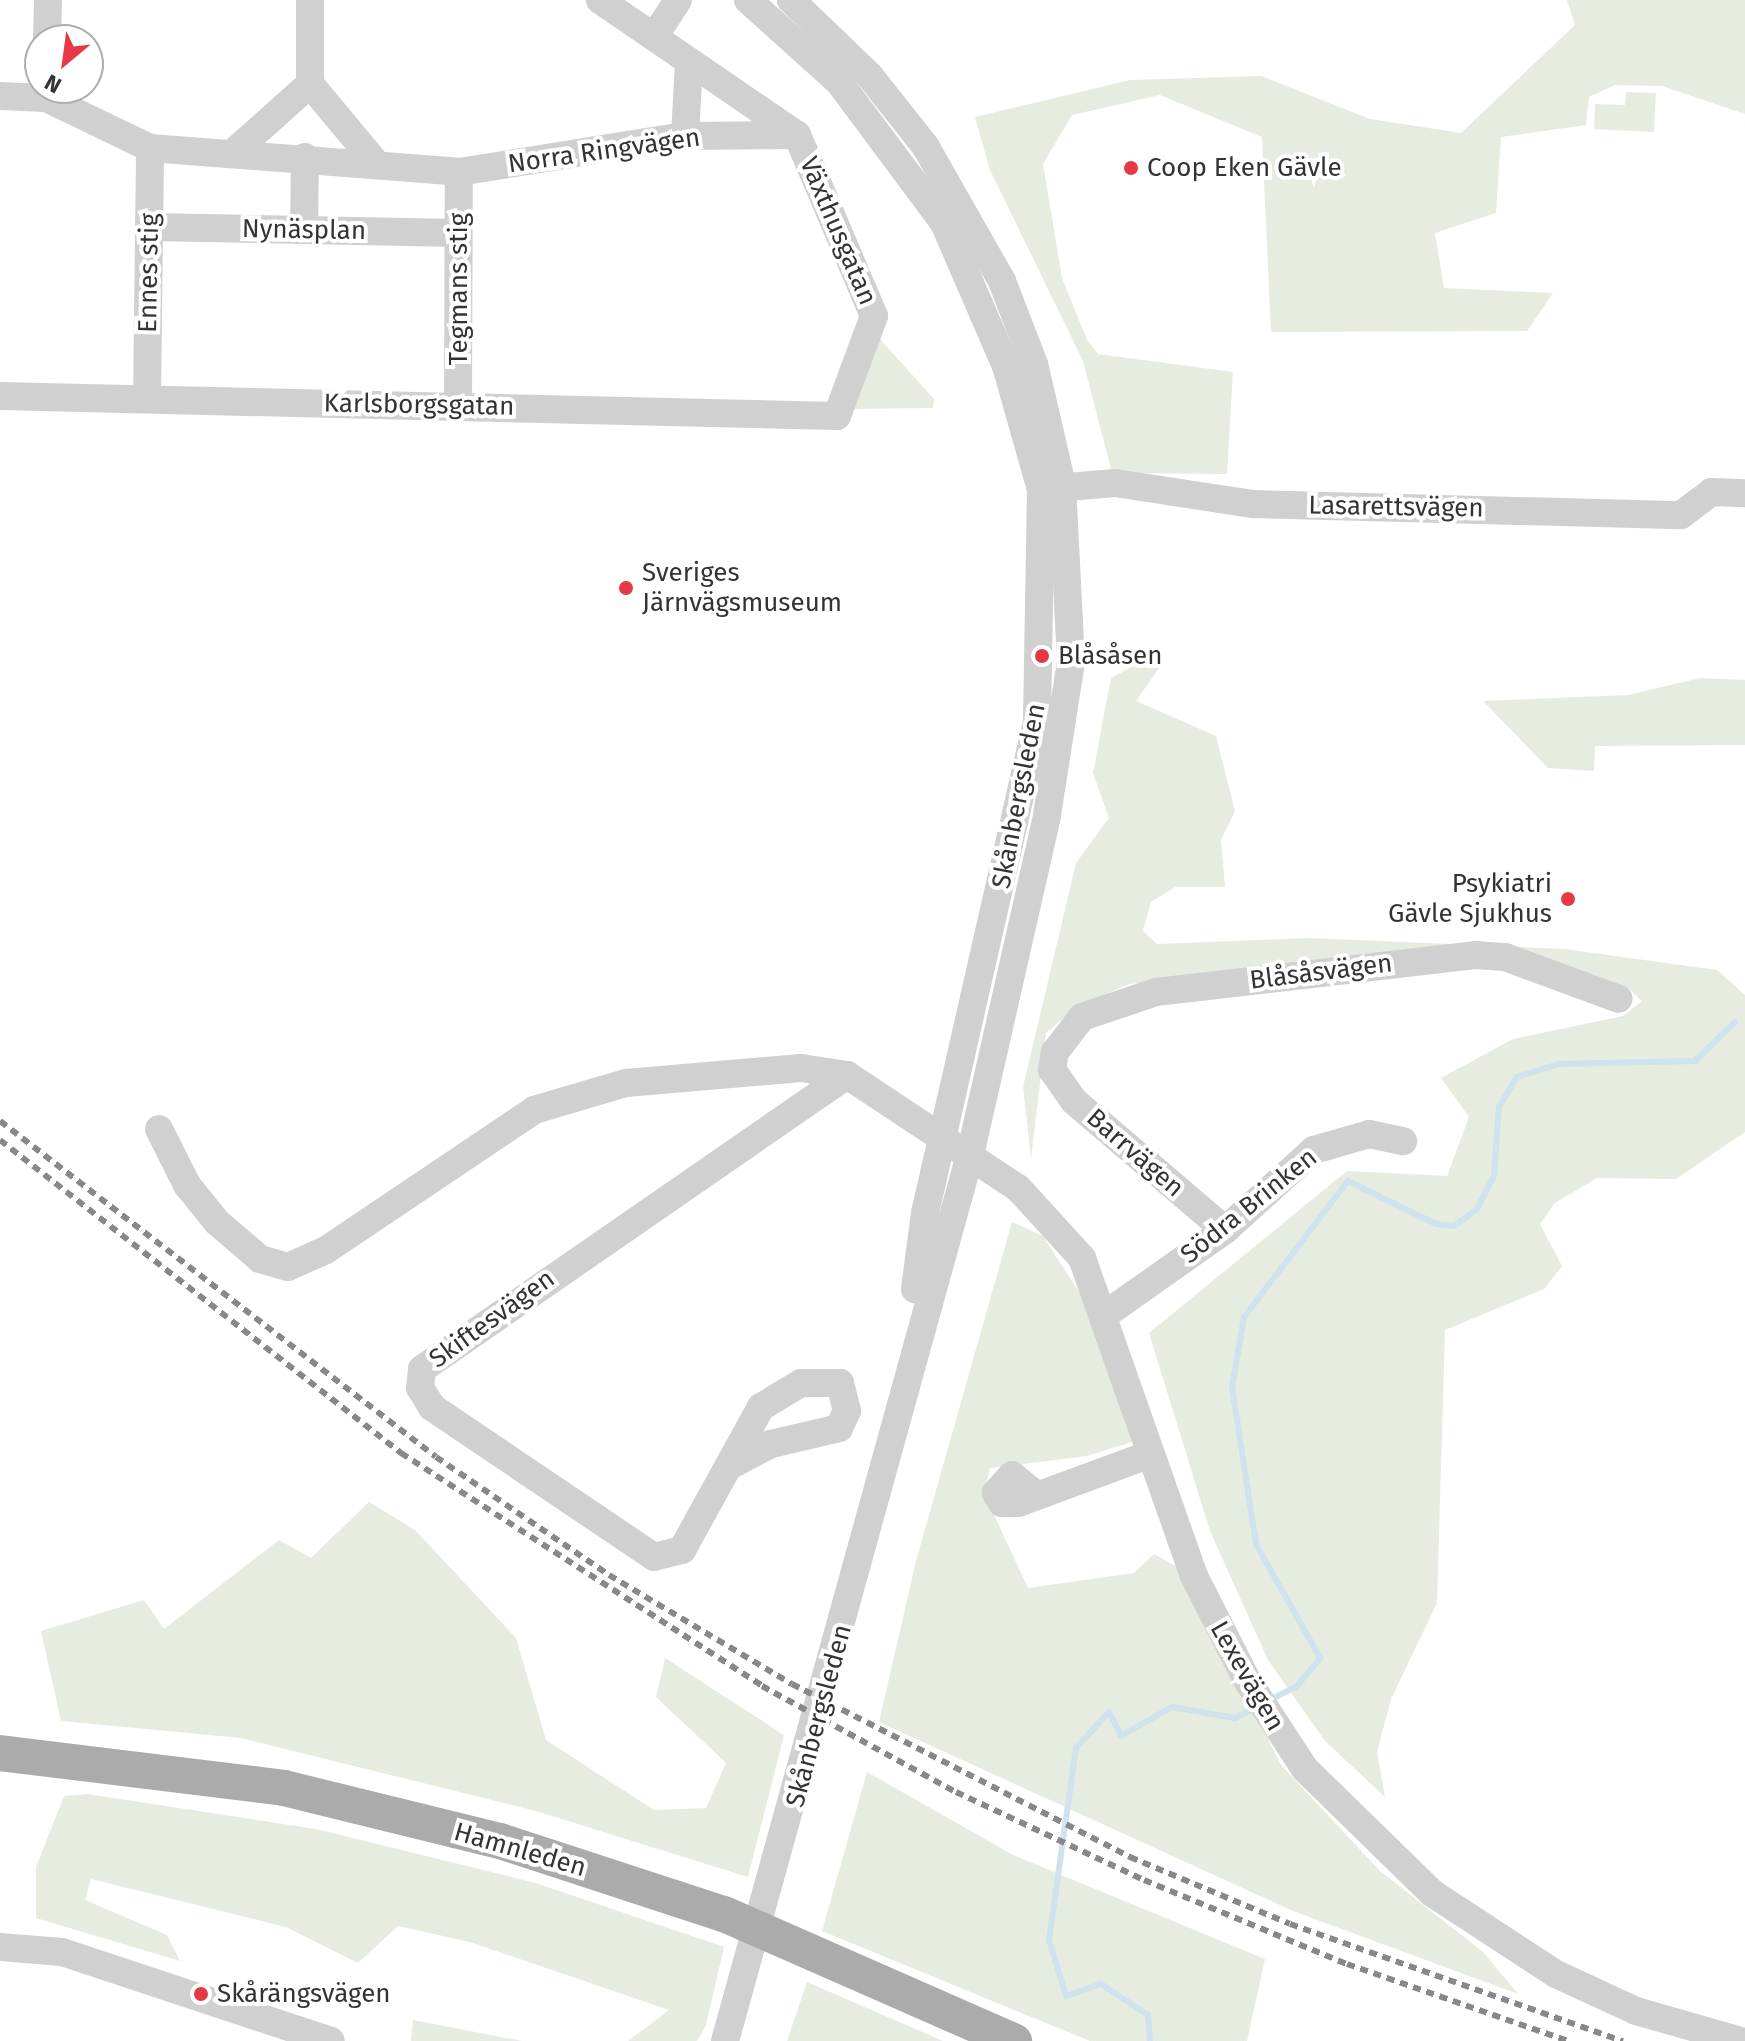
<!DOCTYPE html>
<meta charset="utf-8">
<style>
body{margin:0}
#map{position:relative;width:1745px;height:2041px;overflow:hidden;background:#fff;font-family:"Fira Sans",sans-serif}
div>[style]{position:absolute}
.green>*{inset:0;background:#e6ecdf}
.stream>*{height:6px;margin:-3px;padding:0 3px;transform-origin:3px;border-radius:3px;background:#cfe2ee}
.minor>*{height:28px;margin:-14px;padding:0 14px;transform-origin:14px;border-radius:14px;background:#d0d0d0}
.major>*{height:36px;margin:-18px;padding:0 18px;transform-origin:18px;border-radius:18px;background:#ababab}
.rail>*{height:6px;margin-top:-3px;transform-origin:0;background:repeating-linear-gradient(90deg,#888 0 8px,transparent 0 14px)}
.dots>*{width:22px;height:22px;translate:-50% -50%;box-sizing:border-box;border:4px solid #fff;border-radius:50%}
span{translate:-50% -50%;white-space:nowrap;text-align:center;line-height:1.15;-webkit-text-stroke:8px #fff;paint-order:stroke}
.street-label{font-size:26px;color:#333}
.poi-label{font-size:26px;color:#333}
.left{translate:0 -50%;text-align:left}
.right{translate:-100% -50%;text-align:right}
.north{position:absolute;left:24px;top:24px;width:80px;height:80px;box-sizing:border-box;background:#fff;border:2px solid #adadad;border-radius:50%;rotate:209deg;font-size:22px;font-weight:700;line-height:32px;text-align:center;color:#333}
.north::after{content:'';display:block;margin:auto;width:28px;height:36px;background:#e63946;clip-path:polygon(50% 0,100% 100%,50% 72%,0 100%)}
</style>
<div id="map">
<div class="green">
<div style="clip-path:polygon(1567px 0,1745px 0,1745px 114px,1662px 86px,1615px 85px,1589px 97px,1586px 125px,1501px 137px,1496px 213px,1435px 233px,1444px 288px,1553px 293px,1527px 331px,1271px 332px,1262px 137px,1160px 95px,1072px 115px,1043px 164px,1062px 278px,1087px 340px,1098px 354px,1233px 372px,1227px 474px,1112px 473px,1083px 361px,990px 170px,975px 117px,1130px 80px,1261px 76px,1370px 119px,1461px 133px,1575px 25px)"></div>
<div style="clip-path:polygon(1626px 92px,1656px 93px,1654px 132px,1594px 129px,1595px 104px,1625px 105px)"></div>
<div style="clip-path:polygon(879px 338px,934px 399px,933px 408px,851px 409px)"></div>
<div style="clip-path:polygon(1152px 656px,1159px 668px,1136px 701px,1216px 736px,1235px 811px,1221px 840px,1225px 887px,1175px 887px,1151px 902px,1143px 931px,1157px 944px,1308px 938px,1564px 949px,1717px 970px,1745px 995px,1745px 1132px,1676px 1179px,1597px 1178px,1555px 1203px,1540px 1224px,1562px 1266px,1544px 1289px,1445px 1330px,1437px 1603px,1391px 1699px,1377px 1752px,1385px 1797px,1325px 1741px,1268px 1660px,1210px 1531px,1149px 1333px,1347px 1171px,1447px 1176px,1469px 1117px,1441px 1078px,1513px 1039px,1623px 1016px,1642px 1001px,1628px 988px,1486px 953px,1129px 984px,1075px 1008px,1046px 1033px,1031px 1159px,1023px 1087px,1076px 863px,1109px 818px,1093px 773px,1111px 678px)"></div>
<div style="clip-path:polygon(1700px 678px,1745px 680px,1745px 745px,1595px 746px,1594px 771px,1548px 768px,1483px 701px,1628px 695px)"></div>
<div style="clip-path:polygon(1012px 1222px,1043px 1236px,1079px 1292px,1105px 1316px,1141px 1439px,1087px 1456px,990px 1468px,984px 1493px,1028px 1588px,1134px 1573px,1154px 1554px,1186px 1572px,1281px 1765px,1380px 1871px,1483px 1952px,1518px 1994px,1293px 1911px,879px 1722px,916px 1561px)"></div>
<div style="clip-path:polygon(369px 1502px,415px 1530px,516px 1638px,546px 1740px,654px 1810px,706px 1808px,726px 1763px,656px 1697px,665px 1658px,784px 1735px,748px 1877px,536px 1811px,241px 1738px,61px 1721px,41px 1631px,144px 1600px,164px 1629px,279px 1540px,311px 1558px)"></div>
<div style="clip-path:polygon(867px 1772px,1013px 1855px,1265px 1959px,1247px 2041px,1090px 2041px,822px 1931px)"></div>
<div style="clip-path:polygon(87px 1794px,316px 1829px,536px 1883px,724px 1947px,706px 2025px,697px 2041px,628px 2041px,669px 2010px,470px 1942px,398px 1926px,358px 1963px,286px 1927px,91px 1879px,85px 1900px,167px 1935px,180px 1961px,36px 1918px,36px 1867px,64px 1796px)"></div>
<div style="clip-path:polygon(807px 1982px,943px 2041px,787px 2041px)"></div>
<div style="clip-path:polygon(413px 2020px,522px 2041px,411px 2041px)"></div>
</div>
<div class="stream">
<div style="left:1268px;top:1701px;width:31px;rotate:-27deg"></div>
<div style="left:1296px;top:1687px;width:38px;rotate:-50deg"></div>
<div style="left:1320px;top:1658px;width:131px;rotate:-119.3deg"></div>
<div style="left:1256px;top:1544px;width:158px;rotate:-98.7deg"></div>
<div style="left:1232px;top:1388px;width:72px;rotate:-80.4deg"></div>
<div style="left:1244px;top:1317px;width:171px;rotate:-52.6deg"></div>
<div style="left:1348px;top:1181px;width:98px;rotate:26deg"></div>
<div style="left:1436px;top:1224px;width:18px;rotate:6deg"></div>
<div style="left:1454px;top:1226px;width:29px;rotate:-36deg"></div>
<div style="left:1477px;top:1209px;width:38px;rotate:-63deg"></div>
<div style="left:1494px;top:1175px;width:68px;rotate:-85.8deg"></div>
<div style="left:1499px;top:1107px;width:35px;rotate:-59deg"></div>
<div style="left:1517px;top:1077px;width:44px;rotate:-17.2deg"></div>
<div style="left:1559px;top:1064px;width:136px;rotate:-1.3deg"></div>
<div style="left:1695px;top:1061px;width:56px;rotate:-44.3deg"></div>
<div style="left:1150px;top:2041px;width:26px;rotate:-94deg"></div>
<div style="left:1148px;top:2015px;width:56px;rotate:-146.6deg"></div>
<div style="left:1101px;top:1984px;width:37px;rotate:161deg"></div>
<div style="left:1066px;top:1996px;width:59px;rotate:-106.9deg"></div>
<div style="left:1049px;top:1940px;width:194px;rotate:-82deg"></div>
<div style="left:1076px;top:1748px;width:49px;rotate:-47.5deg"></div>
<div style="left:1109px;top:1712px;width:27px;rotate:63deg"></div>
<div style="left:1121px;top:1736px;width:59px;rotate:-29.6deg"></div>
<div style="left:1172px;top:1707px;width:64px;rotate:9.9deg"></div>
<div style="left:1235px;top:1718px;width:22px;rotate:-27deg"></div>
</div>
<div class="minor">
<div style="left:748px;top:0;width:122px;rotate:42deg"></div>
<div style="left:839px;top:82px;width:176px;rotate:53.3deg"></div>
<div style="left:944px;top:223px;width:156px;rotate:66.6deg"></div>
<div style="left:1006px;top:366px;width:129px;rotate:74.2deg"></div>
<div style="left:1041px;top:490px;width:231px;rotate:91deg"></div>
<div style="left:1037px;top:721px;width:505px;rotate:102.82deg"></div>
<div style="left:925px;top:1213px;width:77px;rotate:97.5deg"></div>
<div style="left:654px;top:37px;width:44px;rotate:-57deg"></div>
<div style="left:47px;top:40px;width:40px;rotate:-88.6deg"></div>
<div style="left:310px;top:84px;width:84px;rotate:-90deg"></div>
<div style="left:0;top:96px;width:46px;rotate:2.5deg"></div>
<div style="left:46px;top:98px;width:115px;rotate:25.7deg"></div>
<div style="left:150px;top:148px;width:310px;rotate:4.4deg"></div>
<div style="left:459px;top:172px;width:229px;rotate:-9.1deg"></div>
<div style="left:685px;top:136px;width:112px;rotate:-0.5deg"></div>
<div style="left:685px;top:136px;width:73px;rotate:-86.9deg"></div>
<div style="left:235px;top:151px;width:101px;rotate:-41.8deg"></div>
<div style="left:310px;top:84px;width:102px;rotate:50.2deg"></div>
<div style="left:150px;top:227px;width:308px;rotate:1.1deg"></div>
<div style="left:304px;top:230px;width:73px;rotate:-89.2deg"></div>
<div style="left:0;top:396px;width:837px;rotate:1.37deg"></div>
<div style="left:837px;top:416px;width:107px;rotate:-69.7deg"></div>
<div style="left:874px;top:316px;width:197px;rotate:-113deg"></div>
<div style="left:797px;top:135px;width:239px;rotate:-145.6deg"></div>
<div style="left:147px;top:399px;width:251px;rotate:-89.3deg"></div>
<div style="left:458px;top:406px;width:234px;rotate:-89.8deg"></div>
<div style="left:1044px;top:489px;width:71px;rotate:-4.8deg"></div>
<div style="left:1115px;top:483px;width:140px;rotate:8.7deg"></div>
<div style="left:1253px;top:504px;width:428px;rotate:1.5deg"></div>
<div style="left:1681px;top:515px;width:38px;rotate:-37deg"></div>
<div style="left:1711px;top:492px;width:34px;rotate:2deg"></div>
<div style="left:159px;top:1129px;width:63px;rotate:63.4deg"></div>
<div style="left:187px;top:1185px;width:48px;rotate:51deg"></div>
<div style="left:217px;top:1222px;width:57px;rotate:40.7deg"></div>
<div style="left:260px;top:1259px;width:29px;rotate:16deg"></div>
<div style="left:288px;top:1267px;width:42px;rotate:-24.1deg"></div>
<div style="left:326px;top:1250px;width:251px;rotate:-33.9deg"></div>
<div style="left:534px;top:1110px;width:96px;rotate:-16.4deg"></div>
<div style="left:626px;top:1083px;width:176px;rotate:-4.9deg"></div>
<div style="left:801px;top:1068px;width:47px;rotate:8.7deg"></div>
<div style="left:847px;top:1075px;width:205px;rotate:33.5deg"></div>
<div style="left:1018px;top:1188px;width:95px;rotate:47.6deg"></div>
<div style="left:1082px;top:1258px;width:335px;rotate:70.6deg"></div>
<div style="left:1193px;top:1574px;width:119px;rotate:63deg"></div>
<div style="left:1247px;top:1680px;width:106px;rotate:56.9deg"></div>
<div style="left:1305px;top:1769px;width:177px;rotate:44.3deg"></div>
<div style="left:1432px;top:1893px;width:148px;rotate:33.2deg"></div>
<div style="left:1556px;top:1974px;width:88px;rotate:24.8deg"></div>
<div style="left:1636px;top:2011px;width:109px;rotate:15.9deg"></div>
<div style="left:1225px;top:1230px;width:199px;rotate:-139.5deg"></div>
<div style="left:1074px;top:1101px;width:38px;rotate:-125deg"></div>
<div style="left:1052px;top:1070px;width:18px;rotate:-81deg"></div>
<div style="left:1055px;top:1052px;width:44px;rotate:-52.4deg"></div>
<div style="left:1082px;top:1017px;width:78px;rotate:-18.7deg"></div>
<div style="left:1156px;top:992px;width:321px;rotate:-6.6deg"></div>
<div style="left:1475px;top:955px;width:30px;rotate:4deg"></div>
<div style="left:1505px;top:957px;width:121px;rotate:20.2deg"></div>
<div style="left:1106px;top:1314px;width:146px;rotate:-35.2deg"></div>
<div style="left:1225px;top:1230px;width:120px;rotate:-42deg"></div>
<div style="left:1314px;top:1150px;width:57px;rotate:-16.2deg"></div>
<div style="left:1369px;top:1134px;width:35px;rotate:12deg"></div>
<div style="left:735px;top:1463px;width:41px;rotate:-27.8deg"></div>
<div style="left:771px;top:1444px;width:70px;rotate:-13.2deg"></div>
<div style="left:839px;top:1428px;width:19px;rotate:-65deg"></div>
<div style="left:847px;top:1411px;width:29px;rotate:-104deg"></div>
<div style="left:840px;top:1383px;width:39px;rotate:180deg"></div>
<div style="left:801px;top:1383px;width:47px;rotate:149deg"></div>
<div style="left:761px;top:1407px;width:163px;rotate:118.9deg"></div>
<div style="left:682px;top:1550px;width:29px;rotate:166deg"></div>
<div style="left:654px;top:1557px;width:268px;rotate:-146deg"></div>
<div style="left:432px;top:1407px;width:22px;rotate:-122deg"></div>
<div style="left:420px;top:1388px;width:19px;rotate:-84deg"></div>
<div style="left:422px;top:1369px;width:517px;rotate:-34.67deg"></div>
<div style="left:1034px;top:1493px;width:28px;rotate:-141deg"></div>
<div style="left:1012px;top:1475px;width:24px;rotate:132deg"></div>
<div style="left:996px;top:1493px;width:12px;rotate:59deg"></div>
<div style="left:1002px;top:1503px;width:16px"></div>
<div style="left:1018px;top:1503px;width:139px;rotate:-20.3deg"></div>
<div style="left:0;top:1947px;width:62px;rotate:4.6deg"></div>
<div style="left:62px;top:1952px;width:283px;rotate:18.3deg"></div>
<div style="left:725px;top:2041px;width:919px;rotate:-74.54deg"></div>
<div style="left:970px;top:1155px;width:349px;rotate:-77.2deg"></div>
<div style="left:1047px;top:815px;width:155px;rotate:-81.1deg"></div>
<div style="left:1071px;top:662px;width:177px;rotate:-92.9deg"></div>
<div style="left:1062px;top:485px;width:124px;rotate:-103deg"></div>
<div style="left:1034px;top:364px;width:89px;rotate:-111.1deg"></div>
<div style="left:1002px;top:281px;width:154px;rotate:-119.6deg"></div>
<div style="left:926px;top:147px;width:90px;rotate:-128.3deg"></div>
<div style="left:870px;top:76px;width:110px;rotate:-136.1deg"></div>
</div>
<div class="major">
<div style="left:0;top:1753px;width:286px;rotate:7deg"></div>
<div style="left:284px;top:1788px;width:222px;rotate:13.8deg"></div>
<div style="left:500px;top:1841px;width:236px;rotate:18.1deg"></div>
<div style="left:724px;top:1914px;width:317px;rotate:23.7deg"></div>
</div>
<div class="rail">
<div style="left:0;top:1121px;width:550px;rotate:37.62deg"></div>
<div style="left:436px;top:1457px;width:209px;rotate:34.3deg"></div>
<div style="left:609px;top:1575px;width:213px;rotate:30.8deg"></div>
<div style="left:792px;top:1684px;width:380px;rotate:27.1deg"></div>
<div style="left:1130px;top:1857px;width:173px;rotate:22.7deg"></div>
<div style="left:1290px;top:1924px;width:353px;rotate:19.4deg"></div>
<div style="left:0;top:1140px;width:509px;rotate:37.97deg"></div>
<div style="left:401px;top:1453px;width:430px;rotate:32.8deg"></div>
<div style="left:762px;top:1686px;width:221px;rotate:28.7deg"></div>
<div style="left:956px;top:1792px;width:208px;rotate:25.1deg"></div>
<div style="left:1144px;top:1880px;width:220px;rotate:22.5deg"></div>
<div style="left:1347px;top:1964px;width:234px;rotate:19.2deg"></div>
</div>
<div class="dots">
<div style="left:1131px;top:168px;background:#e63946"></div>
<div style="left:626px;top:588px;background:#e63946"></div>
<div style="left:1042px;top:656px;background:#e63946"></div>
<div style="left:1568px;top:899px;background:#e63946"></div>
<div style="left:201px;top:1994px;background:#e63946"></div>
</div>
<div class="street-label">
<span style="left:604px;top:151px;rotate:-8deg">Norra Ringvägen</span>
<span style="left:304px;top:230px;rotate:1deg">Nynäsplan</span>
<span style="left:838px;top:231px;rotate:67deg">Växthusgatan</span>
<span style="left:149px;top:273px;rotate:-89deg">Ennes stig</span>
<span style="left:459px;top:289px;rotate:-90deg">Tegmans stig</span>
<span style="left:419px;top:405px;rotate:1deg">Karlsborgsgatan</span>
<span style="left:1396px;top:507px;rotate:1deg">Lasarettsvägen</span>
<span style="left:1019px;top:796px;rotate:-79deg">Skånbergsleden</span>
<span style="left:1321px;top:972px;rotate:-7deg">Blåsåsvägen</span>
<span style="left:1135px;top:1153px;rotate:41deg">Barrvägen</span>
<span style="left:1249px;top:1206px;rotate:-39deg">Södra Brinken</span>
<span style="left:492px;top:1319px;rotate:-36deg">Skiftesvägen</span>
<span style="left:1247px;top:1676px;rotate:60deg">Lexevägen</span>
<span style="left:819px;top:1716px;rotate:-75deg">Skånbergsleden</span>
<span style="left:520px;top:1850px;rotate:16deg">Hamnleden</span>
</div>
<div class="poi-label">
<span class="left" style="left:1147px;top:168px">Coop Eken Gävle</span>
<span class="left" style="left:642px;top:588px">Sveriges<br>Järnvägsmuseum</span>
<span class="left" style="left:1058px;top:656px">Blåsåsen</span>
<span class="right" style="left:1552px;top:899px">Psykiatri<br>Gävle Sjukhus</span>
<span class="left" style="left:217px;top:1994px">Skårängsvägen</span>
</div>
<div class="north">N</div>
</div>
